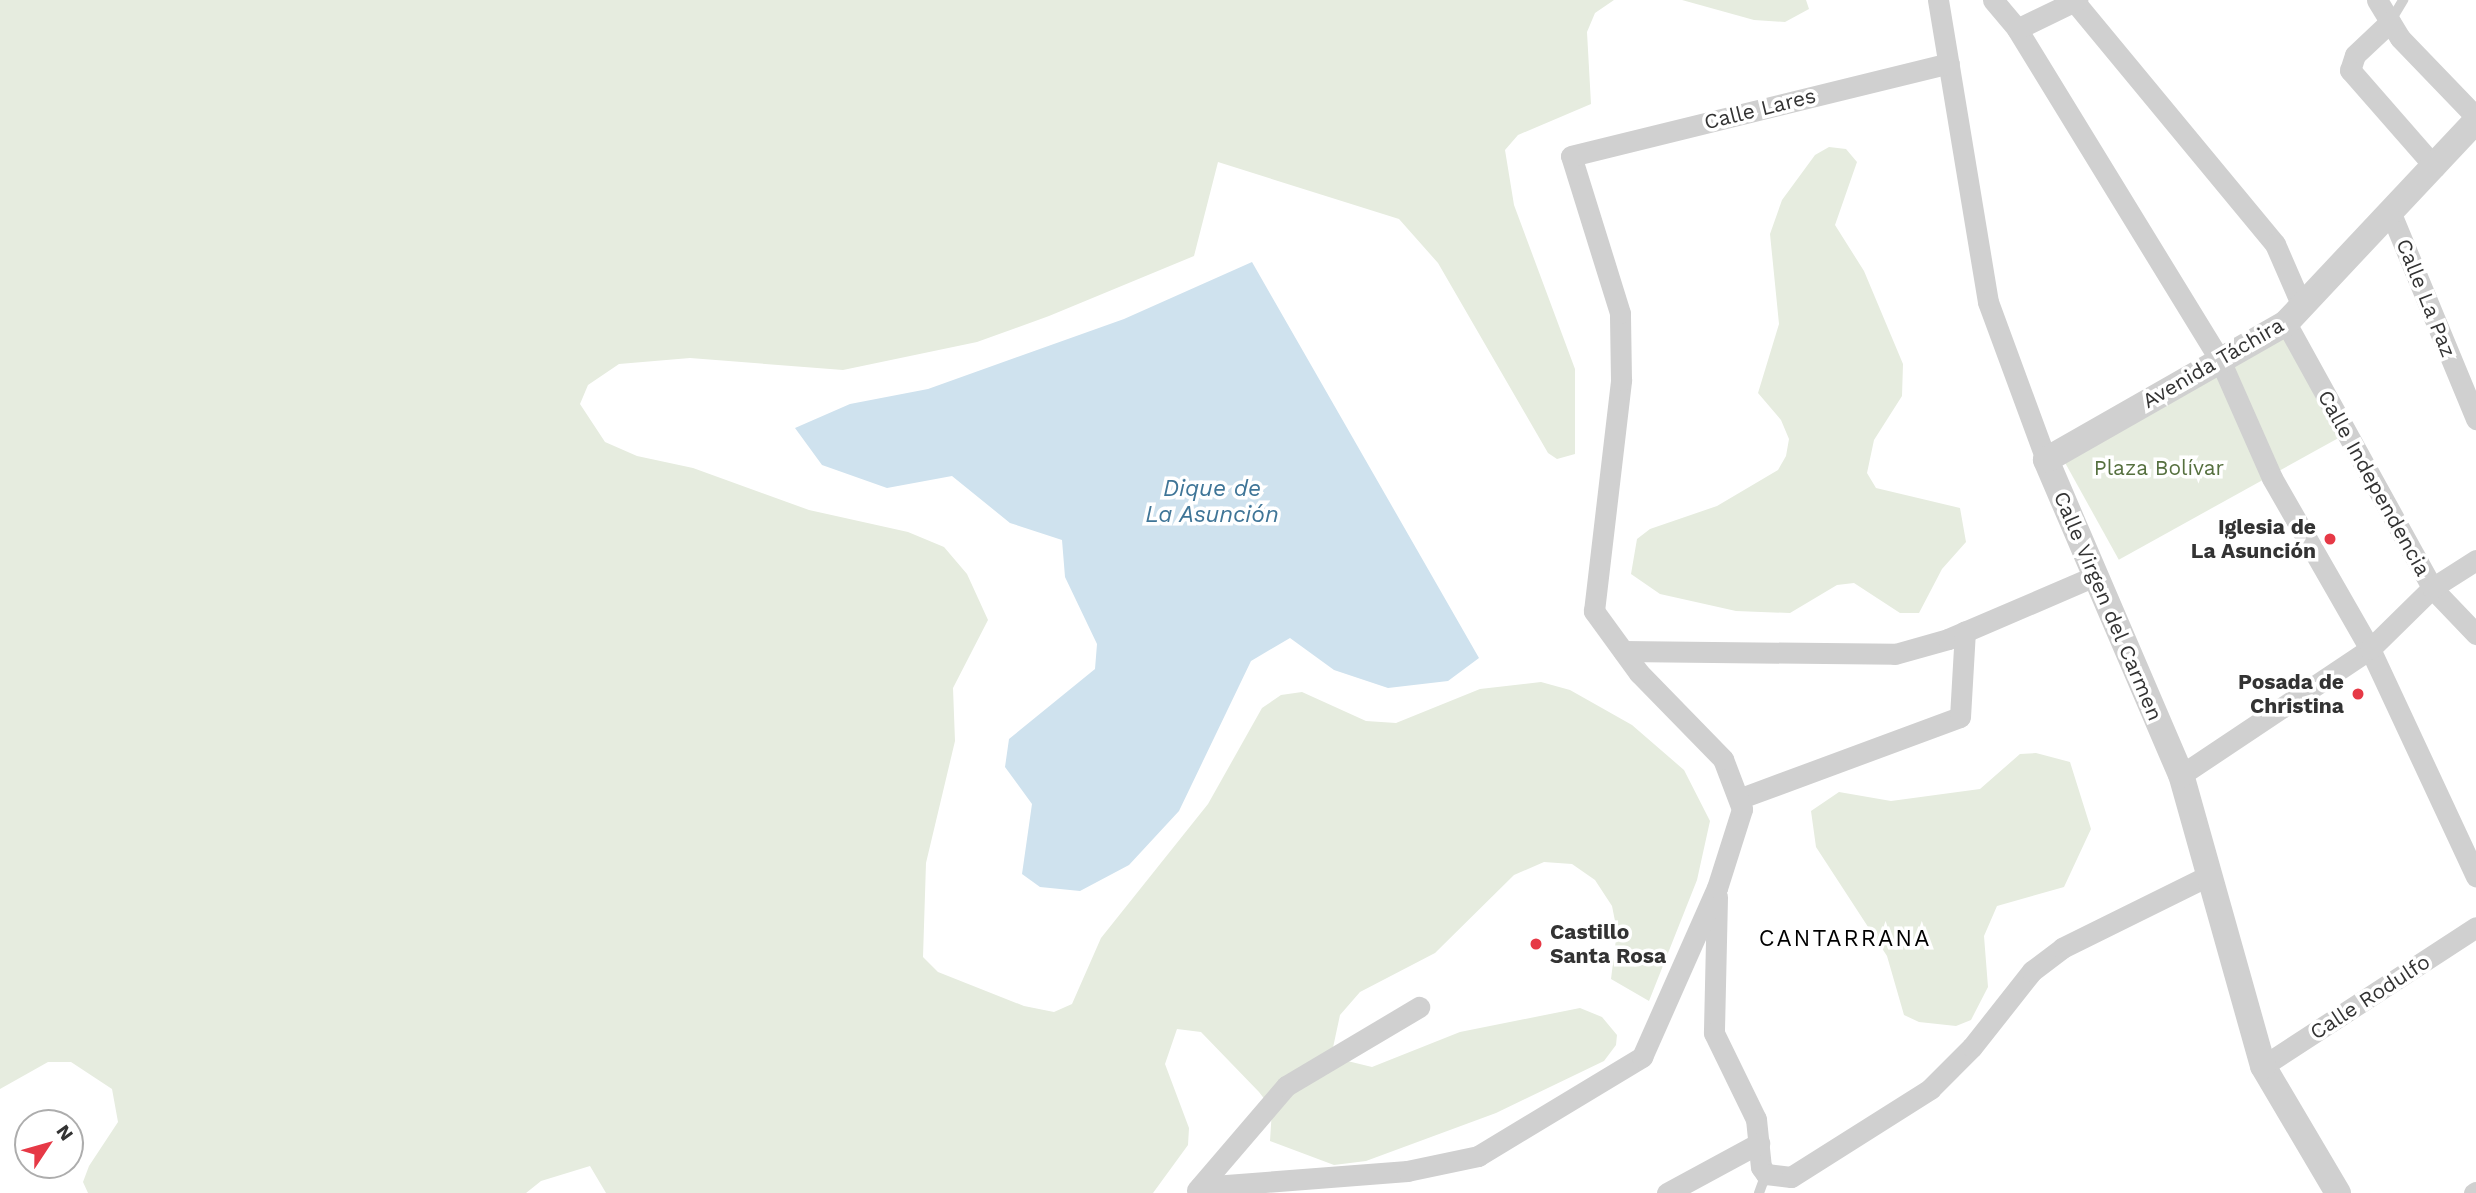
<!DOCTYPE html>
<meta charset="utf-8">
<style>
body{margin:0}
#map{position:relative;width:2476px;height:1193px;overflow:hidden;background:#fff;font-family:"Work Sans",sans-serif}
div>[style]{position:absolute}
.green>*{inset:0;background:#e6ecdf;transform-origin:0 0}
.water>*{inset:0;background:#cfe2ee}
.service>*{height:10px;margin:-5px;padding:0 5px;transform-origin:5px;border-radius:5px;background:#d0d0d0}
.minor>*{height:21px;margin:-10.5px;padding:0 10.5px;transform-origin:10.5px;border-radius:10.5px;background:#d0d0d0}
.tertiary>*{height:26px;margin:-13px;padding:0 13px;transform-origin:13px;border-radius:13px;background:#d0d0d0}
.dots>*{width:19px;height:19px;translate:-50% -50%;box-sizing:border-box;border:4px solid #fff;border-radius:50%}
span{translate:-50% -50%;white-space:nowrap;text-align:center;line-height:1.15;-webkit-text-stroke:7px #fff;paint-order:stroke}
.street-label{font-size:21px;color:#333}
.park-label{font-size:21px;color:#56703f}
.poi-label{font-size:21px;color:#333;font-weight:700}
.right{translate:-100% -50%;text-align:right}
.left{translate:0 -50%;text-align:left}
.water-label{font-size:23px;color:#3f7597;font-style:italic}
.neighbourhood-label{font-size:23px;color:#000;letter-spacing:2px}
.north{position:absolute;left:14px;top:1109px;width:70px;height:70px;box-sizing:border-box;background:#fff;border:2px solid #adadad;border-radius:50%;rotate:54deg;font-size:19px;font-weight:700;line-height:28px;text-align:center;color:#333}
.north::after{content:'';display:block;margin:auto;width:24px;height:32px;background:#e63946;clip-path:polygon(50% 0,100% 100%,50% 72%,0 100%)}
</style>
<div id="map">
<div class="green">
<div style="clip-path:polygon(0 0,1614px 0,1595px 13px,1587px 32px,1591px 104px,1518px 135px,1505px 150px,1514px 205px,1575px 369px,1575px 454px,1557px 459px,1548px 453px,1438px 263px,1399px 219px,1218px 162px,1194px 256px,1049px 316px,977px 342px,843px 370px,690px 358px,619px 364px,588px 385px,580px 404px,605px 442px,637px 456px,693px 468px,809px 510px,908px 532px,944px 547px,967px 574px,988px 620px,953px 688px,955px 741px,926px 863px,923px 957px,938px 972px,1024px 1006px,1054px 1012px,1072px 1004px,1101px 938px,1208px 804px,1262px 708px,1281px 695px,1302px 692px,1366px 721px,1396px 723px,1480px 689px,1541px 682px,1570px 690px,1632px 725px,1684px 770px,1710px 821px,1697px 880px,1649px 1001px,1611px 979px,1617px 931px,1612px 906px,1595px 880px,1572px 864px,1544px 862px,1514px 875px,1435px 953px,1360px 992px,1340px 1015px,1331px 1057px,1372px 1067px,1460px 1032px,1580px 1008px,1602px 1017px,1617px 1035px,1616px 1045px,1604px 1061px,1496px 1113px,1366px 1161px,1334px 1165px,1270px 1141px,1272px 1109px,1259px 1092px,1201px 1032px,1177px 1029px,1165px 1064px,1189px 1128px,1188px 1145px,1153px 1193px,606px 1193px,590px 1166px,541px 1181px,526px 1193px,88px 1193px,83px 1182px,89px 1166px,118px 1122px,112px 1089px,71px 1062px,48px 1062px,0 1089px)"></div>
<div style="clip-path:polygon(1682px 0,1806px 0,1809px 9px,1785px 22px,1754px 20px)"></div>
<div style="clip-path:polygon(1829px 147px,1846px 149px,1857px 162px,1835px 225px,1864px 271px,1903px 364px,1902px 396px,1874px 440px,1867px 473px,1876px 488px,1960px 508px,1966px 542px,1942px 569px,1919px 613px,1900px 613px,1854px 583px,1837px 585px,1790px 613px,1736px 611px,1660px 594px,1631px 574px,1637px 539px,1650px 529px,1717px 506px,1778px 470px,1786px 456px,1789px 439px,1781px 420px,1758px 393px,1779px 324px,1770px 234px,1782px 200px,1815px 155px)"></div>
<div style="left:2286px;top:323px;width:126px;height:261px;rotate:61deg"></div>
<div style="clip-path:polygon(2036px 753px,2070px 762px,2091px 829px,2064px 887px,1997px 906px,1984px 936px,1988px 987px,1971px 1020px,1956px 1026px,1919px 1022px,1904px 1015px,1887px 956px,1816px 847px,1811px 811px,1839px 792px,1891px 801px,1980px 789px,2020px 754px)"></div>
</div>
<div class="water">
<div style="clip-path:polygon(1252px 262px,1479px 658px,1448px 681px,1388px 688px,1334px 670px,1290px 638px,1251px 661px,1179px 811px,1129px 865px,1080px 891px,1040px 887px,1022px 874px,1032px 804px,1005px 767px,1009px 739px,1095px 669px,1097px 644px,1065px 577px,1062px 540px,1010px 523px,952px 476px,887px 488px,822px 465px,795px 428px,850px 404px,928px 389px,1124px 319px)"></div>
</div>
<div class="service">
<div style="left:2390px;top:22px;width:26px;rotate:-59deg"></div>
<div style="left:1759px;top:1193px;width:20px;rotate:-70deg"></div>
</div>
<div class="minor">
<div style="left:1938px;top:0;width:306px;rotate:80.6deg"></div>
<div style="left:1988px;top:302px;width:168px;rotate:69.8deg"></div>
<div style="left:1993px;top:0;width:38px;rotate:50deg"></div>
<div style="left:2017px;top:29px;width:388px;rotate:58.5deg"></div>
<div style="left:2220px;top:360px;width:129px;rotate:66.2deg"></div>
<div style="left:2272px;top:478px;width:197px;rotate:60.2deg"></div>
<div style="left:2370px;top:649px;width:251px;rotate:65deg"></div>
<div style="left:2377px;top:0;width:44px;rotate:58.8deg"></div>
<div style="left:2400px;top:38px;width:110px;rotate:46.1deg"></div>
<div style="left:2074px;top:1px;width:315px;rotate:50.4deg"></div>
<div style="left:2275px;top:244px;width:68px;rotate:66.5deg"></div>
<div style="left:2390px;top:22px;width:48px;rotate:136.7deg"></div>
<div style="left:2355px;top:55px;width:16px;rotate:108deg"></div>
<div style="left:2350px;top:70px;width:129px;rotate:48.8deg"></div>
<div style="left:2017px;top:29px;width:67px;rotate:-25.8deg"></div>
<div style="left:2392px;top:216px;width:220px;rotate:67.5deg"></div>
<div style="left:2286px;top:323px;width:303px;rotate:61.1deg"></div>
<div style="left:2432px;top:588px;width:64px;rotate:46.3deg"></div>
<div style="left:1623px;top:651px;width:272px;rotate:0.6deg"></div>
<div style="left:1895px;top:654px;width:55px;rotate:-15.8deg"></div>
<div style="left:1948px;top:639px;width:160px;rotate:-23.2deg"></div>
<div style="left:2181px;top:775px;width:227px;rotate:-33.7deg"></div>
<div style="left:2370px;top:649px;width:87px;rotate:-44.5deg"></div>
<div style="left:2432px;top:588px;width:52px;rotate:-32.5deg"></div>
<div style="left:1741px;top:798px;width:233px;rotate:-20.3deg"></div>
<div style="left:1960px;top:717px;width:86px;rotate:-86.7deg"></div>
<div style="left:1717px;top:897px;width:136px;rotate:91.3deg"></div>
<div style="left:1714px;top:1033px;width:96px;rotate:64deg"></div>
<div style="left:1756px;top:1119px;width:48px;rotate:84.1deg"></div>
<div style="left:1761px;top:1167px;width:9px;rotate:54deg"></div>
<div style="left:1766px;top:1174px;width:25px;rotate:7deg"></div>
<div style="left:1791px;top:1177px;width:165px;rotate:-32.3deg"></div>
<div style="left:1930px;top:1089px;width:59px;rotate:-45deg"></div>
<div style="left:1972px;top:1047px;width:97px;rotate:-51.7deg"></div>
<div style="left:2032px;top:971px;width:38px;rotate:-37deg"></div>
<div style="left:2062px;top:948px;width:163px;rotate:-26.3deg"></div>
<div style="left:2263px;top:1066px;width:254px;rotate:-33.1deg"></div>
<div style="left:1200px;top:1187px;width:208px;rotate:-4.4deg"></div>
<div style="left:1407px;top:1171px;width:73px;rotate:-11.9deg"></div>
<div style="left:1478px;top:1156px;width:192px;rotate:-31.1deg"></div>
<div style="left:1642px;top:1057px;width:185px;rotate:-66.1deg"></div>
<div style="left:1717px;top:888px;width:83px;rotate:-72.4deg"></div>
<div style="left:1742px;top:809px;width:53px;rotate:-110.8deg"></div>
<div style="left:1723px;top:759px;width:120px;rotate:-134.3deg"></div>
<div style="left:1639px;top:673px;width:77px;rotate:-126deg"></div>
<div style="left:1594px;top:611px;width:233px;rotate:-83.3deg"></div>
<div style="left:1621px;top:380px;width:67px;rotate:-90.9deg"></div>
<div style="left:1620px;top:313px;width:164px;rotate:-107.3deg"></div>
<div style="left:1571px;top:156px;width:389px;rotate:-13.8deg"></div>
<div style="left:1197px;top:1190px;width:137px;rotate:-49.4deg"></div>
<div style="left:1286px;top:1086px;width:155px;rotate:-30.7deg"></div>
<div style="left:1667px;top:1193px;width:105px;rotate:-28.5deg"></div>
<div style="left:2474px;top:1193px;width:2px;rotate:-27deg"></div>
</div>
<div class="tertiary">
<div style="left:2338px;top:1193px;width:147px;rotate:-120.6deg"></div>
<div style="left:2263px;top:1066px;width:302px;rotate:-105.7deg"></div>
<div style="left:2181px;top:775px;width:343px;rotate:-113.2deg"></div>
<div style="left:2046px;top:460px;width:276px;rotate:-29.7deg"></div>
<div style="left:2286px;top:323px;width:277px;rotate:-46.8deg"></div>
</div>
<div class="dots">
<div style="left:2330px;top:539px;background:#e63946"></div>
<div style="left:2358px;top:694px;background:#e63946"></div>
<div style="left:1536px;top:944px;background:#e63946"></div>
</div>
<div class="street-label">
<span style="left:1760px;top:109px;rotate:-14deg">Calle Lares</span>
<span style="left:2426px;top:298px;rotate:68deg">Calle La Paz</span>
<span style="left:2213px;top:363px;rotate:-30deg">Avenida Táchira</span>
<span style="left:2374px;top:483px;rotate:61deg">Calle Independencia</span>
<span style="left:2108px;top:606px;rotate:67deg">Calle Virgen del Carmen</span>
<span style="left:2370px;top:997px;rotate:-33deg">Calle Rodulfo</span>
</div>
<div class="park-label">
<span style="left:2159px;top:468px">Plaza Bolívar</span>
</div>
<div class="poi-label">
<span class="right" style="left:2316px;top:539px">Iglesia de<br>La Asunción</span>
<span class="right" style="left:2344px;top:694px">Posada de<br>Christina</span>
<span class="left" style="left:1550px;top:944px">Castillo<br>Santa Rosa</span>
</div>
<div class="water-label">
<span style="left:1212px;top:502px">Dique de<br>La Asunción</span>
</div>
<div class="neighbourhood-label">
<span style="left:1845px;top:939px">CANTARRANA</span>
</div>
<div class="north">N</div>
</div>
